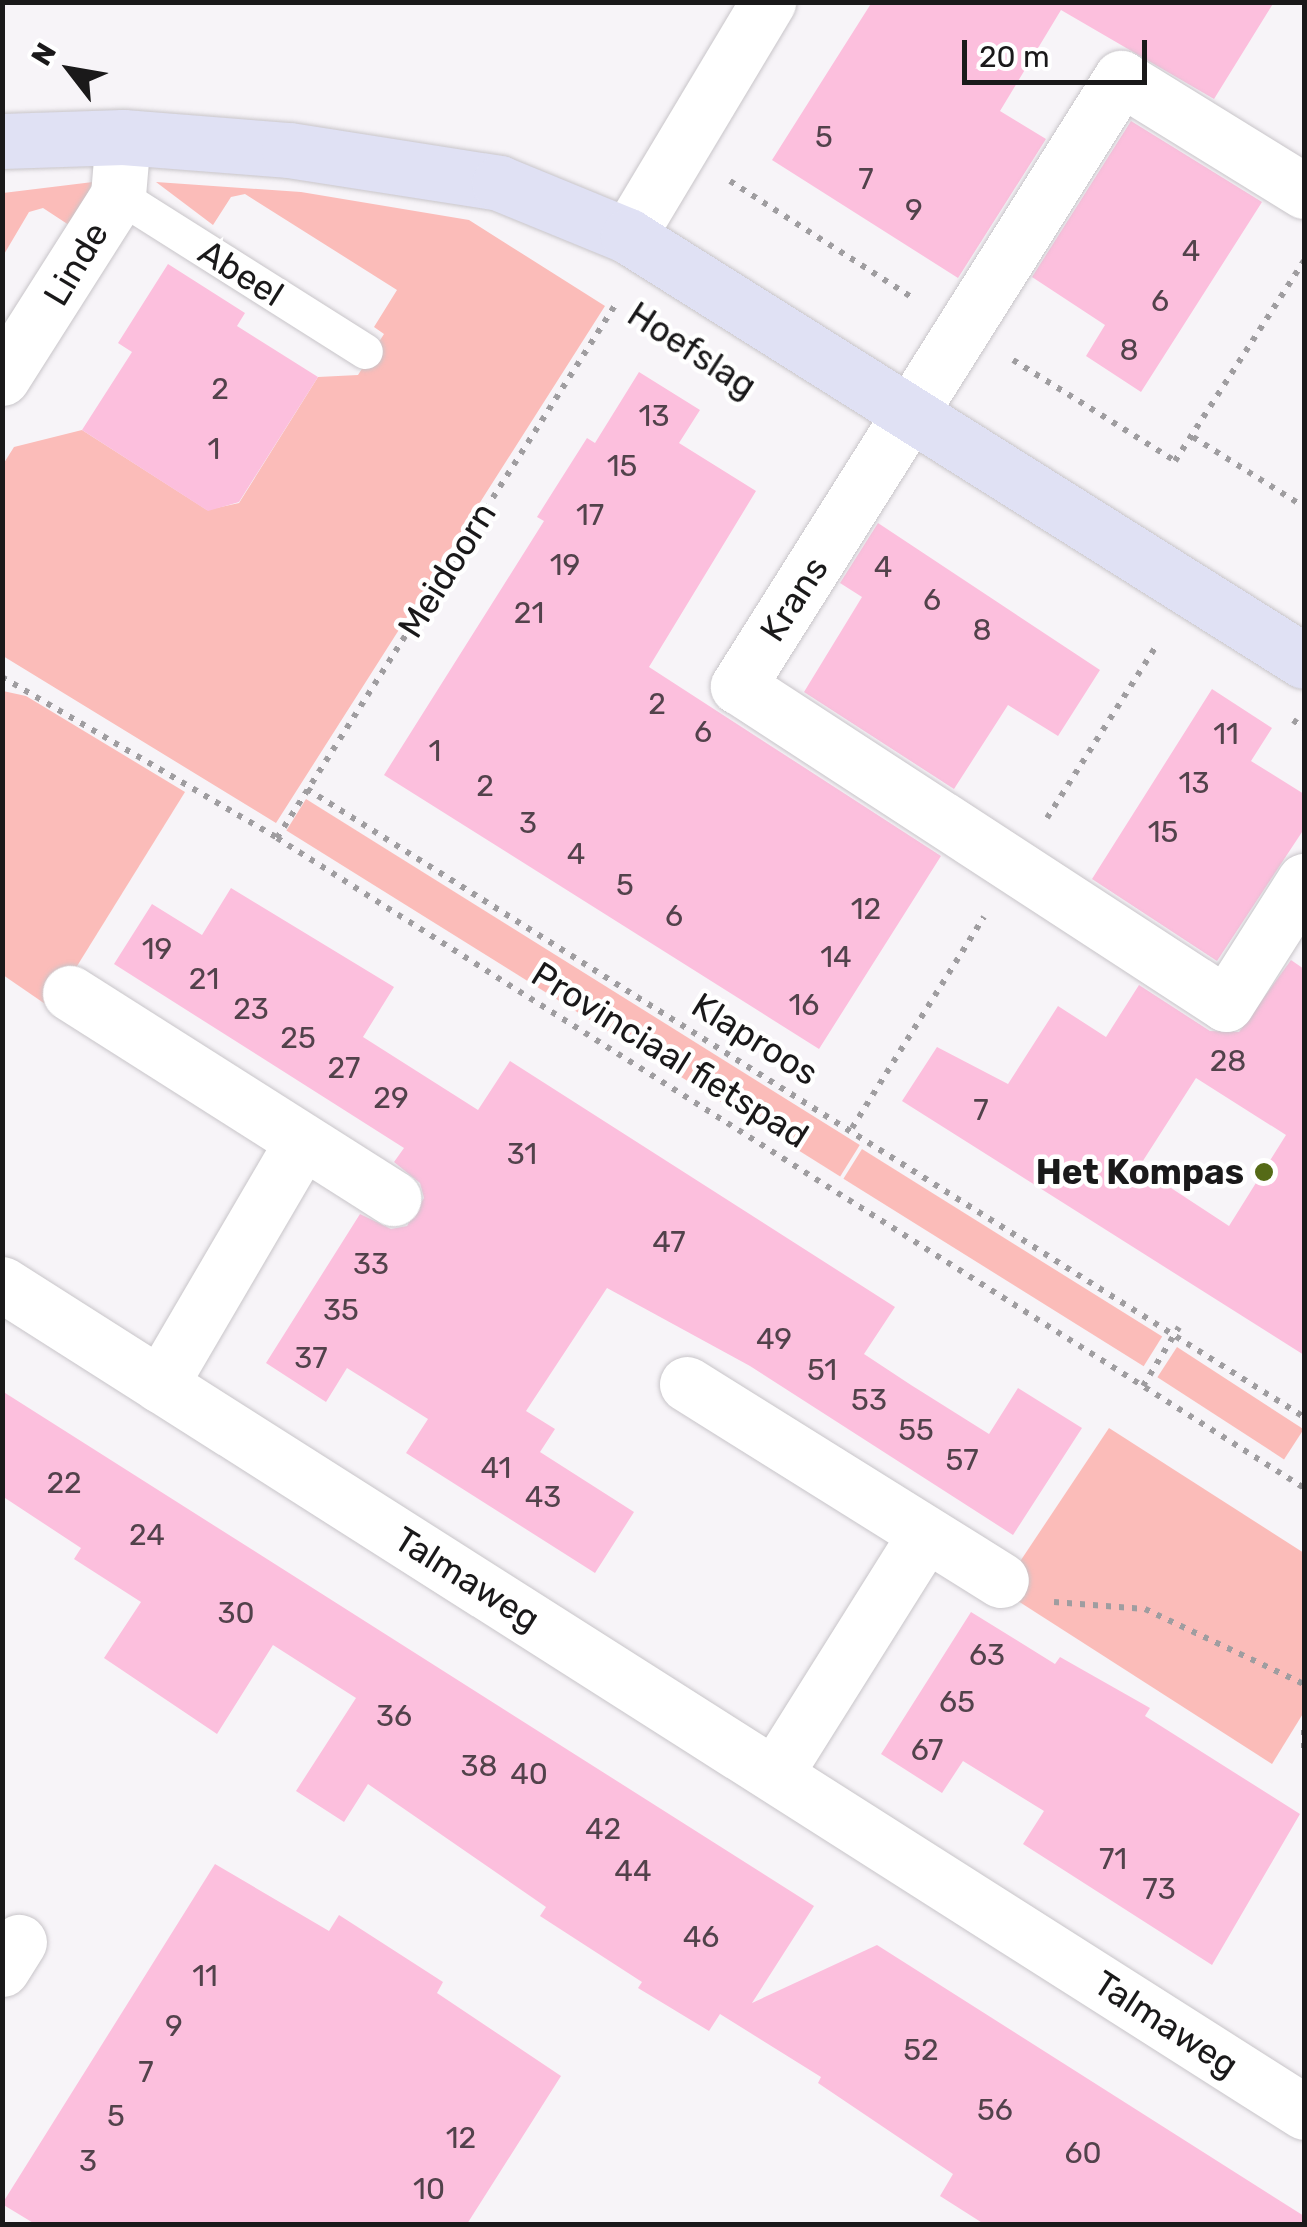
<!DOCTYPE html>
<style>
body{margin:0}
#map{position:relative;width:1307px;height:2227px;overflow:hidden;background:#f7f4f8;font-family:Rubik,sans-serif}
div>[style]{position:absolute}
.green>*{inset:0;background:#fbbcb9;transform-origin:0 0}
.building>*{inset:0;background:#fcbfdd}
.path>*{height:6px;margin-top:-3px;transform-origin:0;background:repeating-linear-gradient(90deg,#9f9da0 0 5px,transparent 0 13px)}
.roads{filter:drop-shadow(0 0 2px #c8c5c9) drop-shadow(0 0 2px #c8c5c9)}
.lane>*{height:35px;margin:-17.5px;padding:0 17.5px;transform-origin:17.5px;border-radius:17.5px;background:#fff}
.street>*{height:55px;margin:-27.5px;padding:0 27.5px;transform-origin:27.5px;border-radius:27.5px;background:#fff}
.secondary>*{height:55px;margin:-27.5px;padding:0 27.5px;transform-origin:27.5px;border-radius:27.5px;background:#e0e1f4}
.dots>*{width:28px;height:28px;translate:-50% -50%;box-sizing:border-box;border:5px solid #fff;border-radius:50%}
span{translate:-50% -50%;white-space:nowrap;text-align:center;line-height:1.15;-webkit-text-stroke:9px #fff;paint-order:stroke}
.number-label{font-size:30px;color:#52424b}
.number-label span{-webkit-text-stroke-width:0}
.street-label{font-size:35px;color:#1a191a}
.poi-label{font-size:35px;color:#1a191a;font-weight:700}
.right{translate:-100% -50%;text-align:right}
.frame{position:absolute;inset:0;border:5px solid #1a191a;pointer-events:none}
.north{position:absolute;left:20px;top:20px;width:100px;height:100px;-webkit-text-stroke:8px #fff;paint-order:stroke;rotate:301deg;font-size:28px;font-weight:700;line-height:40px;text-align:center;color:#1a191a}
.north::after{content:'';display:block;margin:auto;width:35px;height:45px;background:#1a191a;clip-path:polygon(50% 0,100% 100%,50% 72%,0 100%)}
.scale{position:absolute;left:962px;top:40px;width:185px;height:45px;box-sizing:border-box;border:5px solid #1a191a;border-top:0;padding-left:12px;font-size:30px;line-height:35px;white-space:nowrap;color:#1a191a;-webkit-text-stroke:8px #fff;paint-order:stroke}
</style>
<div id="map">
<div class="green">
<div style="clip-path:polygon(93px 182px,72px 227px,43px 208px,29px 212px,3px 256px,3px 193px)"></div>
<div style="clip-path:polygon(156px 182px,301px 192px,469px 220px,605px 306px,276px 823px,3px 656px,2px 466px,14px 447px,82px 430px,207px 510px,239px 503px,318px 377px,358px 375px,384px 334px,374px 327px,397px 290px,245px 194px,231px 197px,213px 225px)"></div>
<div style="clip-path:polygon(3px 691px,26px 696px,185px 792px,51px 1008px,3px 975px)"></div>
<div style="left:306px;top:799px;width:653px;height:37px;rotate:32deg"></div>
<div style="left:862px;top:1149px;width:354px;height:35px;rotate:32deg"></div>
<div style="left:1177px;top:1347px;width:151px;height:36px;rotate:33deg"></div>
<div style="clip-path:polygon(1109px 1428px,1304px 1553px,1304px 1712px,1272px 1764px,1001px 1590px)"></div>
</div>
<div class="building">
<div style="clip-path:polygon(872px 2px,1274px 2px,1214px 99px,1061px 10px,1000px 111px,1046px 139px,958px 278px,772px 160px)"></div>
<div style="clip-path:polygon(1131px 121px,1262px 202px,1141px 392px,1086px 356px,1105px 325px,1032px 277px)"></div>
<div style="clip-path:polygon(168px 264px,245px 313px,237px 326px,318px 377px,239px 502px,208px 511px,82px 430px,132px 352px,118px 343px)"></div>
<div style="clip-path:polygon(639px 372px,700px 410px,679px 443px,756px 491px,649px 667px,941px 856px,819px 1049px,384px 775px,544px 521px,537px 517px,554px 490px,587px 438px,595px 443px)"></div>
<div style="clip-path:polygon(878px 523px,1100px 670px,1058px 736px,1008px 705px,954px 789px,804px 692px,862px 597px,840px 583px)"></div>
<div style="clip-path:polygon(1212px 689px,1272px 728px,1251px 761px,1304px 794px,1304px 829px,1217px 961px,1092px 879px)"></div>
<div style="clip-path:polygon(231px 888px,394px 987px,363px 1037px,478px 1110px,510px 1061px,895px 1307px,864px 1354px,911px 1385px,989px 1434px,1018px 1388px,1082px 1428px,1013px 1535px,750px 1366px,607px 1288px,526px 1411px,555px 1429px,540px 1452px,634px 1512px,595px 1573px,406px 1453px,428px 1419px,347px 1368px,326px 1402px,266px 1363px,360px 1214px,391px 1229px,407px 1226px,424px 1198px,420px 1183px,394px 1162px,404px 1148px,114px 964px,152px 904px,202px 935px)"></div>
<div style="clip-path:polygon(evenodd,1291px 960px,1304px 969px,1304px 1355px,902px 1101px,937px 1047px,1008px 1084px,1058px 1006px,1106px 1037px,1139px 985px,1210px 1031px,1239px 1032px,1291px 960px,1196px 1078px,1286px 1135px,1229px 1226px,1139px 1167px,1196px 1078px)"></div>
<div style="clip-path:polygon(2px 1391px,814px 1906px,752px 2003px,877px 1945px,1304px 2216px,1304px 2224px,984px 2224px,940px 2196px,953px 2174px,818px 2083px,821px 2077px,720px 2014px,709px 2031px,638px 1988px,642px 1982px,540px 1916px,546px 1907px,368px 1784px,344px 1822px,296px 1791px,356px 1698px,273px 1645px,217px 1734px,104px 1658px,141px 1602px,74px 1559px,81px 1548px,2px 1496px)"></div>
<div style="clip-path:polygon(971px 1612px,1055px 1664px,1060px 1657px,1150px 1708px,1145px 1716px,1300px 1814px,1212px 1965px,1023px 1844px,1044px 1811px,963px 1761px,942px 1793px,881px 1754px)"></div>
<div style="clip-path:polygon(215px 1864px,329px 1931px,339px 1915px,443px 1982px,437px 1993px,561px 2076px,467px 2224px,35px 2224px,2px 2204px)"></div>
</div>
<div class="path">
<div style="left:730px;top:181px;width:217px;rotate:32.6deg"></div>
<div style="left:1013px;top:360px;width:191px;rotate:31.9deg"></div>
<div style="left:1175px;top:461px;width:238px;rotate:-57.2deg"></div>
<div style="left:1193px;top:437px;width:131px;rotate:32.2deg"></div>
<div style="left:2px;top:677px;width:319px;rotate:30.3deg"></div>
<div style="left:277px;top:838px;width:1215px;rotate:32.33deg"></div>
<div style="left:1293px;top:720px;width:14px;rotate:36deg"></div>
<div style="left:307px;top:789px;width:1178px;rotate:32.21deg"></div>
<div style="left:1047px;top:818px;width:205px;rotate:-57.6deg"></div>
<div style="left:277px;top:838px;width:635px;rotate:-57.61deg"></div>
<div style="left:852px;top:1128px;width:249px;rotate:-58deg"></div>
<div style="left:1143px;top:1386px;width:69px;rotate:-58.6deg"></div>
<div style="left:1054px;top:1602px;width:91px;rotate:4.4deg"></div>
<div style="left:1145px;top:1609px;width:176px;rotate:25.3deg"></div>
<div style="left:1304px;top:1730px;width:25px;rotate:90deg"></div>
</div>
<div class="roads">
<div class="lane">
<div style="left:118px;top:195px;width:292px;rotate:32.3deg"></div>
</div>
<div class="street">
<div style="left:1304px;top:191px;width:215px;rotate:-148.3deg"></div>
<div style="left:1121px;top:78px;width:719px;rotate:122.21deg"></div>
<div style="left:738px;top:686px;width:582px;rotate:33.09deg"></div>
<div style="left:1226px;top:1004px;width:146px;rotate:-57.6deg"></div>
<div style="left:628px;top:236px;width:273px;rotate:-59.1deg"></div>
<div style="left:2px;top:378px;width:217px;rotate:-57.6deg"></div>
<div style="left:118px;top:195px;width:58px;rotate:-85.1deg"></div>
<div style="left:70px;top:993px;width:383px;rotate:32.4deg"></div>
<div style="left:2px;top:1284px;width:1543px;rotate:32.45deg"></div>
<div style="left:687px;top:1384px;width:370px;rotate:32deg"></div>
<div style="left:160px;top:1385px;width:281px;rotate:-59.7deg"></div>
<div style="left:775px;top:1774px;width:279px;rotate:-57.9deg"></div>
<div style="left:2px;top:1969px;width:32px;rotate:-58deg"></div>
</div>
<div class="secondary">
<div style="left:2px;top:141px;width:121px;rotate:-1.9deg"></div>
<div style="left:123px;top:137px;width:167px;rotate:4.5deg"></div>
<div style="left:289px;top:150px;width:213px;rotate:8.9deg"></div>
<div style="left:499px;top:183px;width:139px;rotate:22.3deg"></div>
<div style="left:628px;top:236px;width:798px;rotate:32.16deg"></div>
</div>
</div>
<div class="dots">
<div style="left:1264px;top:1172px;background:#556a17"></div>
</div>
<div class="number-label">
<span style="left:824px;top:137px">5</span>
<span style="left:866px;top:179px">7</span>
<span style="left:914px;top:210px">9</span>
<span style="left:1191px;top:251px">4</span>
<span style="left:1160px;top:301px">6</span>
<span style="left:1129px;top:350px">8</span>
<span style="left:220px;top:389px">2</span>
<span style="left:654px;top:416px">13</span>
<span style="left:214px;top:449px">1</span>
<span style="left:622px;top:466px">15</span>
<span style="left:590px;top:515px">17</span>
<span style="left:565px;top:565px">19</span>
<span style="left:883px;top:567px">4</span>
<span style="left:932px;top:600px">6</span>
<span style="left:529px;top:613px">21</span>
<span style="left:982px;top:630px">8</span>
<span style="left:657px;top:704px">2</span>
<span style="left:703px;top:732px">6</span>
<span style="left:1226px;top:734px">11</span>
<span style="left:435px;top:751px">1</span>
<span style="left:1194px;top:783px">13</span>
<span style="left:485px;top:786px">2</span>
<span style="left:528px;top:823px">3</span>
<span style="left:1163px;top:832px">15</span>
<span style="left:576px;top:854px">4</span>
<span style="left:625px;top:885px">5</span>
<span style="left:866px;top:909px">12</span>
<span style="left:674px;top:916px">6</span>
<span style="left:157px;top:949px">19</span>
<span style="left:836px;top:957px">14</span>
<span style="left:204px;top:979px">21</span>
<span style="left:804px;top:1005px">16</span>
<span style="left:251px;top:1009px">23</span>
<span style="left:298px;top:1038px">25</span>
<span style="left:1228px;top:1061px">28</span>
<span style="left:344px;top:1068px">27</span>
<span style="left:391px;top:1098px">29</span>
<span style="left:981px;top:1110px">7</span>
<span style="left:522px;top:1154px">31</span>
<span style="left:669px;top:1242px">47</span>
<span style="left:371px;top:1264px">33</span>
<span style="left:341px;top:1310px">35</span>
<span style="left:774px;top:1339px">49</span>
<span style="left:311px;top:1358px">37</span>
<span style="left:822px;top:1370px">51</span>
<span style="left:869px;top:1400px">53</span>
<span style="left:916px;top:1430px">55</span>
<span style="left:962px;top:1460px">57</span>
<span style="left:496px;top:1468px">41</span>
<span style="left:64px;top:1483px">22</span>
<span style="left:543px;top:1497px">43</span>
<span style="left:147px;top:1535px">24</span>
<span style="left:236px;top:1613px">30</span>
<span style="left:987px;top:1655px">63</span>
<span style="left:957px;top:1702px">65</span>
<span style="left:394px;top:1716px">36</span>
<span style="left:927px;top:1750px">67</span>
<span style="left:479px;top:1766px">38</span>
<span style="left:529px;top:1774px">40</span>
<span style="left:603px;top:1829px">42</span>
<span style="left:1113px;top:1859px">71</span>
<span style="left:633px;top:1871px">44</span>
<span style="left:1159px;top:1889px">73</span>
<span style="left:701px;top:1937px">46</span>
<span style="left:205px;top:1976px">11</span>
<span style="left:174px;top:2026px">9</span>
<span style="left:921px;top:2050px">52</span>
<span style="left:146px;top:2072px">7</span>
<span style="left:995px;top:2110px">56</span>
<span style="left:116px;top:2116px">5</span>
<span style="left:461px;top:2138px">12</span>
<span style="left:1083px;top:2153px">60</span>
<span style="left:88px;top:2161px">3</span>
<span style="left:429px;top:2189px">10</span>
</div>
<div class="street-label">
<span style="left:76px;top:264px;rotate:-59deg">Linde</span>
<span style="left:241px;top:273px;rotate:32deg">Abeel</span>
<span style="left:692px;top:350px;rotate:33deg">Hoefslag</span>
<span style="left:447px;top:570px;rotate:-58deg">Meidoorn</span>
<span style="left:794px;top:599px;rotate:-57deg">Krans</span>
<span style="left:755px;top:1039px;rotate:32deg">Klaproos</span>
<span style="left:670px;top:1055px;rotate:32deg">Provinciaal fietspad</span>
<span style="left:467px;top:1579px;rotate:32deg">Talmaweg</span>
<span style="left:1166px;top:2024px;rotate:33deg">Talmaweg</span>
</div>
<div class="poi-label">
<span class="right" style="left:1244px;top:1172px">Het Kompas</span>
</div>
<div class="frame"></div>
<div class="north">N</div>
<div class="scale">20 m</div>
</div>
